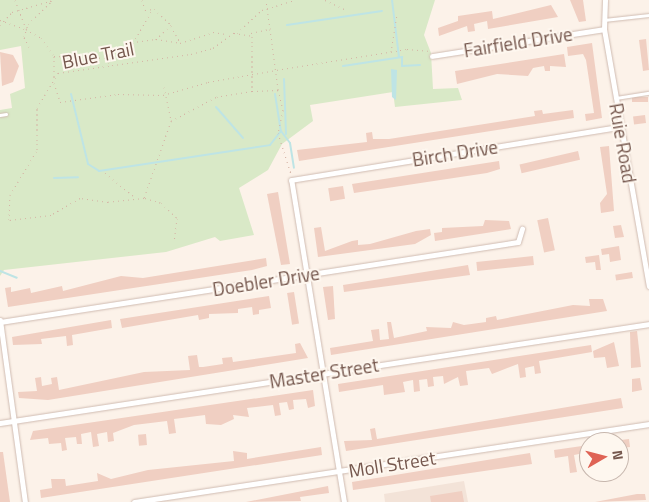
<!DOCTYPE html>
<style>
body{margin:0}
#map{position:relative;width:649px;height:502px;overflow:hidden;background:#fcf2e9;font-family:"Titillium Web",sans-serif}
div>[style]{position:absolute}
.residential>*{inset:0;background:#f3e3d8}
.green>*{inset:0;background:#d9e9c7}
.water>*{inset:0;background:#bee4e5}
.stream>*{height:2px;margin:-1px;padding:0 1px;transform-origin:1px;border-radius:1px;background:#bee4e5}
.building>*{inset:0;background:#f0cfc2;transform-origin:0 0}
.path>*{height:1px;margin-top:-0.5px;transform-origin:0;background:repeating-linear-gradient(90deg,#d5b2a4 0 1px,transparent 0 5px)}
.roads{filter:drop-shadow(0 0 1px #cfbbb1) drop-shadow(0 0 1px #cfbbb1)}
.service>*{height:2.5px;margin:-1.25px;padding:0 1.25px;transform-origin:1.25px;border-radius:1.25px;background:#fff}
.minor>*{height:5px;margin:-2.5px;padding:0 2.5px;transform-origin:2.5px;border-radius:2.5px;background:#fff}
span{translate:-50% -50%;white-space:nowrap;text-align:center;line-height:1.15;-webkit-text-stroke:4px #fef7ef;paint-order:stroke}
.street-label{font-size:19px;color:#75574d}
.north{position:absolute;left:579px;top:432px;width:50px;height:50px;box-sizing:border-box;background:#fef7ef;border:1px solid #c7b7ae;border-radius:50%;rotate:82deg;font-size:14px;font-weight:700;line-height:20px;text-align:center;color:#75574d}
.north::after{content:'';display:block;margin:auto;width:18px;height:22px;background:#df6355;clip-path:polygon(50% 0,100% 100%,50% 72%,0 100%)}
</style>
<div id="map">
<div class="residential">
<div style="clip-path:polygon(464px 481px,468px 502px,385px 502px,384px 494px)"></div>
</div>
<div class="green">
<div style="clip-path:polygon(0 0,435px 0,424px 35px,431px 53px,433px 89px,458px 88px,462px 100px,395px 107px,393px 92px,310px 105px,313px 121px,282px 144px,268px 170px,239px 188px,254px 235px,220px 241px,215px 237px,166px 252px,4px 270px,0 276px,0 110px,12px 108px,10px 94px,25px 88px,21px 46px,0 50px)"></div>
</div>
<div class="water">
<div style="clip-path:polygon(391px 69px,397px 70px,396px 100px,392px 97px)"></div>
</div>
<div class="stream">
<div style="left:392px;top:0;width:57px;rotate:83deg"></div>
<div style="left:287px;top:25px;width:96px;rotate:-8.4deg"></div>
<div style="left:343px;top:66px;width:60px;rotate:-8.7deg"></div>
<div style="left:402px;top:57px;width:9px;rotate:90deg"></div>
<div style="left:402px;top:66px;width:18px;rotate:-3deg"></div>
<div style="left:284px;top:79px;width:55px;rotate:87.9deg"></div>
<div style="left:71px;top:94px;width:72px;rotate:76.3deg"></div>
<div style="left:88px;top:164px;width:13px;rotate:32deg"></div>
<div style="left:99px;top:171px;width:173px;rotate:-8.6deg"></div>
<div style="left:270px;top:145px;width:18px;rotate:-52deg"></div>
<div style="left:275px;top:94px;width:37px;rotate:81deg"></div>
<div style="left:281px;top:131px;width:15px;rotate:53deg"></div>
<div style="left:290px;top:143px;width:25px;rotate:81deg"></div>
<div style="left:216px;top:107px;width:41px;rotate:48.9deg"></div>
<div style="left:54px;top:178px;width:24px;rotate:-2deg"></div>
<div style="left:0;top:271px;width:18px;rotate:22deg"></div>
</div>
<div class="building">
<div style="clip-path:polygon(570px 0,583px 0,586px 21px,579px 22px)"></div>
<div style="clip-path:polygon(551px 5px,558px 17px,488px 29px,487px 21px,474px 24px,475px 31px,468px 32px,467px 26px,439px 36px,438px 28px,458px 21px,458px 16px,492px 11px,493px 19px)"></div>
<div style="clip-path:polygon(646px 39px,649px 70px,643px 71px,639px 40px)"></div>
<div style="clip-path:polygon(592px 43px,602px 118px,586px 121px,585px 114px,594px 113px,586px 60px,583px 54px,568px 56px,567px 47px)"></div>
<div style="clip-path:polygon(0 52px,13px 55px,19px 66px,13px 82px,2px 86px)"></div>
<div style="clip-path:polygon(564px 54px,566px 67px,550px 66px,550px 71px,545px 71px,544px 66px,533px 68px,528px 76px,497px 74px,457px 84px,455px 71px)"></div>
<div style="left:648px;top:97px;width:5px;height:16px;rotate:90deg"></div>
<div style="clip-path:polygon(542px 110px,543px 114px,573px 110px,574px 118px,299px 161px,297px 150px,367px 142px,366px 133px,372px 132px,373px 139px,389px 139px,535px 116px,534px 111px)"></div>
<div style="left:645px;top:115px;width:8px;height:12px;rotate:83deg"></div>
<div style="clip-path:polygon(609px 146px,614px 211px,601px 213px,600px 203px,607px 194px,600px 147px)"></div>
<div style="left:578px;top:151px;width:9px;height:60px;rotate:77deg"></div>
<div style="clip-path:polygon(499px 161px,500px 169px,487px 173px,354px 193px,352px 184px)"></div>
<div style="left:343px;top:186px;width:13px;height:15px;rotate:81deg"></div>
<div style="clip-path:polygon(278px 192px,290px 264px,281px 265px,267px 194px)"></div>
<div style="left:548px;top:218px;width:33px;height:11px;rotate:78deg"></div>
<div style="clip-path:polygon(485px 220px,509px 221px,511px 229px,435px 241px,434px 233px,442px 232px,442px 228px,483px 226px)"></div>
<div style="clip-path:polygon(621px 225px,624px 237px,615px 238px,613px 226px)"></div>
<div style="clip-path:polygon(321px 227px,325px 251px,352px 241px,358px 240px,358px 245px,370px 244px,416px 231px,430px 229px,431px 235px,415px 244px,318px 257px,314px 228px)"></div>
<div style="clip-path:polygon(619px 246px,621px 260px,610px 262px,609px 254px,602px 255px,601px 249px)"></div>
<div style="clip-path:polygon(599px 255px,601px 270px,596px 270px,595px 262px,586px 263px,585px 257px)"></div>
<div style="left:533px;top:256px;width:9px;height:57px;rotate:84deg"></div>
<div style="clip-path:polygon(266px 258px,267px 266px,252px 270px,8px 307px,5px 288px,11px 287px,11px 292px,30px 288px,31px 293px,62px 286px,63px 291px,121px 276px,143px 278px)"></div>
<div style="clip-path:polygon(468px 265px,470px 275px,344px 292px,343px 285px)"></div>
<div style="left:632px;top:272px;width:6px;height:17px;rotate:81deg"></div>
<div style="clip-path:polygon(333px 286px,335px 319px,328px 320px,323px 287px)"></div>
<div style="left:294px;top:292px;width:32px;height:7px;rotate:81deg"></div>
<div style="clip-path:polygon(269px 296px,271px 308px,259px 310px,259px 314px,253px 315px,252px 307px,238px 309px,238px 313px,209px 314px,209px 318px,199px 320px,198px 315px,122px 328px,120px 319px)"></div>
<div style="clip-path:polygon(589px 299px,603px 299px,607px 311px,331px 355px,330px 348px,373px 341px,371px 330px,379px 329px,380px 340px,389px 339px,387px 322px,391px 322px,394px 338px,427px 331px,426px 327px,451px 328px,453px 322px,464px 325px,486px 322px,486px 318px,496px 316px,497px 320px,573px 305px,590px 306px)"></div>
<div style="clip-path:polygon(111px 320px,112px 328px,72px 335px,73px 345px,67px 346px,66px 336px,41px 339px,42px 344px,13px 345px,12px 337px)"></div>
<div style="clip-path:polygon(637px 331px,641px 367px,631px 368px,630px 332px)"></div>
<div style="clip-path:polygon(614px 342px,619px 366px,607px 368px,605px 357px,594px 358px,593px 351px)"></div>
<div style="clip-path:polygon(300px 343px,308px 358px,48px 400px,19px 398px,18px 392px,37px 391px,35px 378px,41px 377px,42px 386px,52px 384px,51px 378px,57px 377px,59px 390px,144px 372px,190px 370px,188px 356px,197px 355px,199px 367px,203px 367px,223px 364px,222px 358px,232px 357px,233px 362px,296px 353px,295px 344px)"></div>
<div style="clip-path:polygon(591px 345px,592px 352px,539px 361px,541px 373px,535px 374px,534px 366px,525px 368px,526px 377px,520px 378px,518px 364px,492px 374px,489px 368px,466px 371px,468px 385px,460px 386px,458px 377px,444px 384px,443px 376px,433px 377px,434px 386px,428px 387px,427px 379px,419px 380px,420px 391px,414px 392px,413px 380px,403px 382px,405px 392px,384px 395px,383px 385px,339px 392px,338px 384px)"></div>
<div style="clip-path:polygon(640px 378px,642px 390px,632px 392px,632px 379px)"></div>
<div style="clip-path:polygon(313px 390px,315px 406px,308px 408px,306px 399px,293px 400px,294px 409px,289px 410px,287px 402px,279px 403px,281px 415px,275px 416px,273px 405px,247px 408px,249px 417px,233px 415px,234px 419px,221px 425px,206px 424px,205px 415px,174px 419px,176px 433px,169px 434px,167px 421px,134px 425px,113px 433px,114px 441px,108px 442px,107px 432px,97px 434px,99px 446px,93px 447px,91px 432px,81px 434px,82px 444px,77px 444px,76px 437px,65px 438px,67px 450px,62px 451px,61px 443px,49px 444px,48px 438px,30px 440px,33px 431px)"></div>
<div style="clip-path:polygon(621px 398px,623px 408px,346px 451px,344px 441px,372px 440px,370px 429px,375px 428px,377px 439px)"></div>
<div style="left:146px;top:434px;width:11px;height:8px;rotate:85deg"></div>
<div style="left:629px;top:439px;width:8px;height:10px;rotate:83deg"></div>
<div style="clip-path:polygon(589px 445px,589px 452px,574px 455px,577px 472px,570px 473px,568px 456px,555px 458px,554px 450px)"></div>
<div style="clip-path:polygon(321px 447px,322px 455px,41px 498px,40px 490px,52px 488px,51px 479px,65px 479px,66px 486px,98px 481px,97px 473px,111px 479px,148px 470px,234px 461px,233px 451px,247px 453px,247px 459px)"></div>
<div style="clip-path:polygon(0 452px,3px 452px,10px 502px,0 502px)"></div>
<div style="clip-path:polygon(530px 453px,532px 464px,353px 490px,352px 482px)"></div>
<div style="clip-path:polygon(328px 486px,329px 493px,300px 497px,301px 501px,246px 502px)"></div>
<div style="clip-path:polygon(462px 491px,464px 502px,431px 502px,430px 496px)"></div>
<div style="clip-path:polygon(637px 494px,645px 494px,646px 500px,595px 502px)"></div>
</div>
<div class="path">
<div style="left:15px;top:0;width:31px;rotate:69deg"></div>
<div style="left:26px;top:29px;width:17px;rotate:31deg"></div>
<div style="left:41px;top:38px;width:22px;rotate:54deg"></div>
<div style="left:54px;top:56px;width:23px;rotate:90deg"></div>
<div style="left:142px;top:0;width:10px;rotate:73deg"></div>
<div style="left:145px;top:10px;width:9px;rotate:-6deg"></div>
<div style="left:154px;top:9px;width:23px;rotate:43deg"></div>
<div style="left:171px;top:25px;width:21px;rotate:137deg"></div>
<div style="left:156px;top:39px;width:24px;rotate:9deg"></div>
<div style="left:180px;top:43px;width:35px;rotate:-18deg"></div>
<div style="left:213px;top:32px;width:13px;rotate:9deg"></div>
<div style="left:325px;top:0;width:23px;rotate:25deg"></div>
<div style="left:0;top:20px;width:27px;rotate:20deg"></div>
<div style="left:0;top:25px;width:18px;rotate:-47deg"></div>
<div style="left:12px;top:12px;width:43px;rotate:-16.3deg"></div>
<div style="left:171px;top:26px;width:18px;rotate:61deg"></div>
<div style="left:270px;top:29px;width:61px;rotate:82.4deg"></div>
<div style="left:237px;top:33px;width:34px;rotate:-43deg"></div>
<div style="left:262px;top:10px;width:34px;rotate:-17deg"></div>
<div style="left:251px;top:33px;width:19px;rotate:-12deg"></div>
<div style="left:270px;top:29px;width:29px;rotate:-98deg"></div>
<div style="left:133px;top:43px;width:39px;rotate:-60deg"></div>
<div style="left:29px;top:47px;width:11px;rotate:-117deg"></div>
<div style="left:24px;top:37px;width:14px;rotate:-73deg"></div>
<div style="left:28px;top:24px;width:33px;rotate:-44deg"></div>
<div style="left:391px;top:52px;width:38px;rotate:-81deg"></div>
<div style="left:54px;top:56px;width:55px;rotate:2.1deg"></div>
<div style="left:108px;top:63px;width:15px;rotate:-62deg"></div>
<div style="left:115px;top:50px;width:14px;rotate:-30deg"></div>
<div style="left:127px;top:43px;width:29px;rotate:-8deg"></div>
<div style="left:54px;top:83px;width:20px;rotate:72deg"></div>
<div style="left:60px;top:102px;width:59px;rotate:-7.9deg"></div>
<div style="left:118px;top:94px;width:45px;rotate:1.3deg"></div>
<div style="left:163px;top:95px;width:47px;rotate:-16.1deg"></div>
<div style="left:208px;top:82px;width:75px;rotate:-10deg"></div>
<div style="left:282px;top:69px;width:127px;rotate:-9.1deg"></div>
<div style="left:407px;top:49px;width:21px;rotate:5deg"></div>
<div style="left:164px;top:87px;width:35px;rotate:78deg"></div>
<div style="left:252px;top:91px;width:36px;rotate:171deg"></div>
<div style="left:216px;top:97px;width:51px;rotate:151.9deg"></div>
<div style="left:171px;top:121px;width:82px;rotate:109.3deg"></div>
<div style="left:144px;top:198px;width:36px;rotate:174deg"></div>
<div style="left:108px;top:202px;width:28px;rotate:-172deg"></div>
<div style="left:80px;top:198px;width:34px;rotate:150deg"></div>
<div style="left:51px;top:215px;width:42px;rotate:173.2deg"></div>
<div style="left:9px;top:220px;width:25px;rotate:-88deg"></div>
<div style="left:10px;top:195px;width:52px;rotate:-59deg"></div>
<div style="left:37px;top:150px;width:42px;rotate:-90deg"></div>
<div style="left:37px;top:108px;width:41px;rotate:-59deg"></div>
<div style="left:58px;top:73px;width:134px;rotate:-8.1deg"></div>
<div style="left:191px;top:54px;width:23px;rotate:-15deg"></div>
<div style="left:213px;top:48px;width:26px;rotate:-36deg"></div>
<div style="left:234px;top:33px;width:18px;rotate:9deg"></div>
<div style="left:252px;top:36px;width:55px;rotate:90deg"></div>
<div style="left:252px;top:91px;width:26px;rotate:-2deg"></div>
<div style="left:278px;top:90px;width:21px;rotate:76deg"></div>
<div style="left:283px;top:110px;width:24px;rotate:102deg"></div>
<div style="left:278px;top:133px;width:43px;rotate:72.4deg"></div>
<div style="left:105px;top:173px;width:36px;rotate:39deg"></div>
<div style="left:145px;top:198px;width:17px;rotate:17deg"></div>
<div style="left:161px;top:203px;width:22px;rotate:43deg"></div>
<div style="left:177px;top:218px;width:23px;rotate:97deg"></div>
</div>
<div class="roads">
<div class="service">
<div style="left:604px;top:20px;width:45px;rotate:-6.3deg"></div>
<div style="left:616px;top:98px;width:33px;rotate:-9deg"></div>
<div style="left:0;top:115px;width:6px;rotate:-9deg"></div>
</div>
<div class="minor">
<div style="left:605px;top:0;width:29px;rotate:92deg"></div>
<div style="left:604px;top:29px;width:261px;rotate:80.1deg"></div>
<div style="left:432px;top:56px;width:174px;rotate:-8.9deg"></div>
<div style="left:0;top:320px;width:184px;rotate:82.2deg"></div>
<div style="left:0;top:322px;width:524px;rotate:-8.78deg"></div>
<div style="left:518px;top:242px;width:14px;rotate:-73deg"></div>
<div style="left:0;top:423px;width:657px;rotate:-8.67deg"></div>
<div style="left:134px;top:502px;width:521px;rotate:-8.61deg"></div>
<div style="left:344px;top:502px;width:326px;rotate:-99.3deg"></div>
<div style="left:291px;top:180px;width:332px;rotate:-9.2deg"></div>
</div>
</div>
<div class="street-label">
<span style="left:518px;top:42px;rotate:-9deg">Fairfield Drive</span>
<span style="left:98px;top:55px;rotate:-11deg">Blue Trail</span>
<span style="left:623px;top:143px;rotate:80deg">Ruie Road</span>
<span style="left:455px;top:153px;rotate:-9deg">Birch Drive</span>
<span style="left:266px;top:281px;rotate:-9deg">Doebler Drive</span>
<span style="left:324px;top:373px;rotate:-9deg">Master Street</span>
<span style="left:392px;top:464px;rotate:-9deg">Moll Street</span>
</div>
<div class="north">N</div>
</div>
